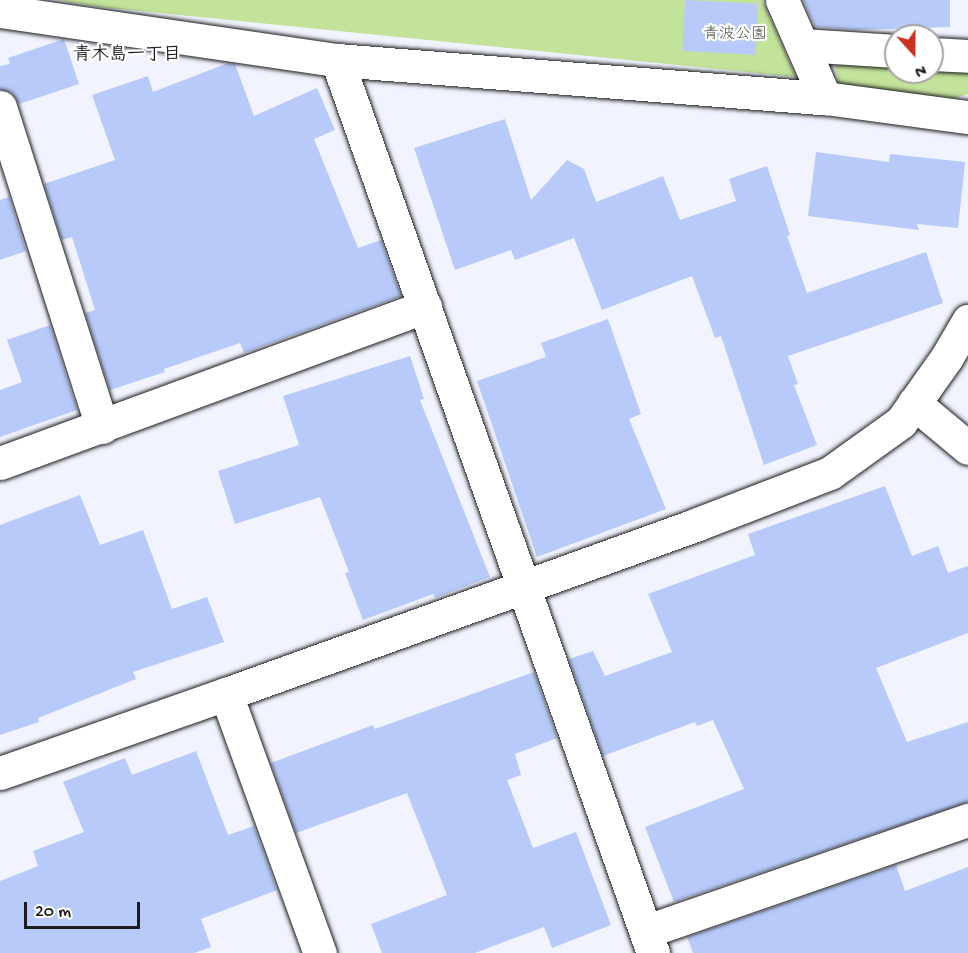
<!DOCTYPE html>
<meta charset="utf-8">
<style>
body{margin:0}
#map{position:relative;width:968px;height:953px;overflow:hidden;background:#f1f4fe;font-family:"Gochi Hand","Klee One",sans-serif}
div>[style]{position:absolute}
.green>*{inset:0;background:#c3e39b}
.building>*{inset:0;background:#b7cafa;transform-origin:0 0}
.roads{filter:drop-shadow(0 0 2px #1c1c1c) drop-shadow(0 0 2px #1c1c1c)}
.minor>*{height:33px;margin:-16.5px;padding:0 16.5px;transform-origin:16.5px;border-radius:16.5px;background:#fff}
span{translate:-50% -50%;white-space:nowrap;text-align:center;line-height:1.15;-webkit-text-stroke:4.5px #fff;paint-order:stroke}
.park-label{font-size:16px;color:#4e5842}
.neighbourhood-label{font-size:18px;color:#1c1c1c;font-weight:700}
.north{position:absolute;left:884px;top:24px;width:60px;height:60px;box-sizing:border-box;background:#fff;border:2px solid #a4a4a4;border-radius:50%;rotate:159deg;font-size:16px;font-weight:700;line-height:24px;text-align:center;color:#1c1c1c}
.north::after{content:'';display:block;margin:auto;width:21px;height:27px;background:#c8321e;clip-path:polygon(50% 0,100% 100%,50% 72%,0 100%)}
.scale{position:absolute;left:24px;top:902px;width:116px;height:27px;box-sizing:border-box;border:3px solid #1c1c1c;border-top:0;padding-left:8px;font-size:18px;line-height:21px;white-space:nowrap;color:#1c1c1c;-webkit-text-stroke:4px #fff;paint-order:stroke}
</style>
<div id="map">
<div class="green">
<div style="clip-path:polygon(55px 0,762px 0,796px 77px,100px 7px)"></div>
<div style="clip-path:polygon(844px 59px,896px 63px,896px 72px,932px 72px,932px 65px,968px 68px,968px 94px,951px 100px,840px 85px,835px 67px)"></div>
</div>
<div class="building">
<div style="left:685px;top:0;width:73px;height:51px;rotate:3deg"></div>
<div style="clip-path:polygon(803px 0,950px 0,950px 27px,857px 30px,815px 27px)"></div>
<div style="clip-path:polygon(64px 39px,79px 84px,19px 104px,12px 93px,0 89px,0 66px,10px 64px,8px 58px)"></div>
<div style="clip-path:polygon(228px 63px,235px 64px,254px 116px,317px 88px,335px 130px,314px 139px,358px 248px,381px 240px,401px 296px,244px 353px,240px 343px,164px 369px,165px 372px,110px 390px,85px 313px,95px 310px,72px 237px,62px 240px,44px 184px,115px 160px,92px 95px,148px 76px,153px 92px)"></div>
<div style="clip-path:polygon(505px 119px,531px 200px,567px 160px,584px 169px,596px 202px,663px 176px,680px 220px,736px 201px,729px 179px,767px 166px,790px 235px,787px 236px,807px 293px,926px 252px,943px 303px,788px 356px,798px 384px,794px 385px,817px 445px,764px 465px,721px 336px,715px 338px,692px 276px,602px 310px,574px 238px,515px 260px,511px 250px,455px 270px,414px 148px)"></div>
<div style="clip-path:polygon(816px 152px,889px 162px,890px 154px,965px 162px,958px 228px,917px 224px,919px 230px,808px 216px)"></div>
<div style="clip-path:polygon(9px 197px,26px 251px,0 260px,0 200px)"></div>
<div style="clip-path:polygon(608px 319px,641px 414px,629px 419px,666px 509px,537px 557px,477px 381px,546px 357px,541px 343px)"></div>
<div style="clip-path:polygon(50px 325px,77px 410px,0 437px,0 390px,22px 382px,7px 340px)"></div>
<div style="clip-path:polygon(410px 356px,424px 399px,420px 400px,490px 577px,435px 598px,433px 594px,363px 620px,345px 573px,349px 572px,320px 497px,235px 524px,218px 471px,299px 445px,283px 396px)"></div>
<div style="clip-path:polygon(885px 486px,912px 556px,938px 546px,948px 573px,968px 566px,968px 633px,876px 668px,907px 742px,968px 722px,968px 802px,674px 902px,645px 827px,744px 789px,713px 720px,697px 726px,695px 722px,603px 756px,569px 659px,593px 651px,605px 676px,672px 652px,648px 594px,755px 555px,748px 534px)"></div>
<div style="clip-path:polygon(80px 495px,100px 545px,143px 530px,172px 609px,207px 597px,224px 642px,133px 672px,136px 679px,38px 718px,39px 722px,0 735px,0 525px)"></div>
<div style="clip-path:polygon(534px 672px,557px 738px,515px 754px,521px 775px,507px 780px,533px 848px,576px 832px,611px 925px,552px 948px,544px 927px,475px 953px,382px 953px,371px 924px,447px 895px,407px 793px,296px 833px,271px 763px,373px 725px,375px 729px)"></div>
<div style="clip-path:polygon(196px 751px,228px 835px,254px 826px,277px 890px,201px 919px,211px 947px,194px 953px,0 953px,0 881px,38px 866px,33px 851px,84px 832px,63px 782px,125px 758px,132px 775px)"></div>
<div style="clip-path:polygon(896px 865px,905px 891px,968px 867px,968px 953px,693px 953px,687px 937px)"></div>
</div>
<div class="roads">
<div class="minor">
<div style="left:782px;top:0;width:107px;rotate:66.3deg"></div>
<div style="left:0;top:11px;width:341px;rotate:8.3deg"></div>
<div style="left:337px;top:60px;width:489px;rotate:4.5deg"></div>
<div style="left:825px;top:98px;width:144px;rotate:7.6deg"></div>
<div style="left:802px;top:45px;width:94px;rotate:3.7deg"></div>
<div style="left:932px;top:54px;width:36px;rotate:3deg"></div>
<div style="left:337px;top:60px;width:947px;rotate:70.51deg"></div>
<div style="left:0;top:107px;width:336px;rotate:72.3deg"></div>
<div style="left:914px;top:403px;width:70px;rotate:39.8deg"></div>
<div style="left:0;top:463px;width:453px;rotate:-20.2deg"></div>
<div style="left:226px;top:694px;width:276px;rotate:70.1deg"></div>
<div style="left:0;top:773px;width:239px;rotate:-19.3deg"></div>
<div style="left:226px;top:694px;width:499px;rotate:-19.8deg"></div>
<div style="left:695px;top:525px;width:145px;rotate:-21.1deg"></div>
<div style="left:830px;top:473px;width:87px;rotate:-35.7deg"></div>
<div style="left:901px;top:422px;width:80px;rotate:-54.7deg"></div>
<div style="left:947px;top:357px;width:42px;rotate:-59.7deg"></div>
<div style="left:647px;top:931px;width:340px;rotate:-19.1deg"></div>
</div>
</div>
<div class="park-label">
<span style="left:735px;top:36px">青波公園</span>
</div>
<div class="neighbourhood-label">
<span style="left:127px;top:56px">青木島一丁目</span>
</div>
<div class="north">N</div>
<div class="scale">20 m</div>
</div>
